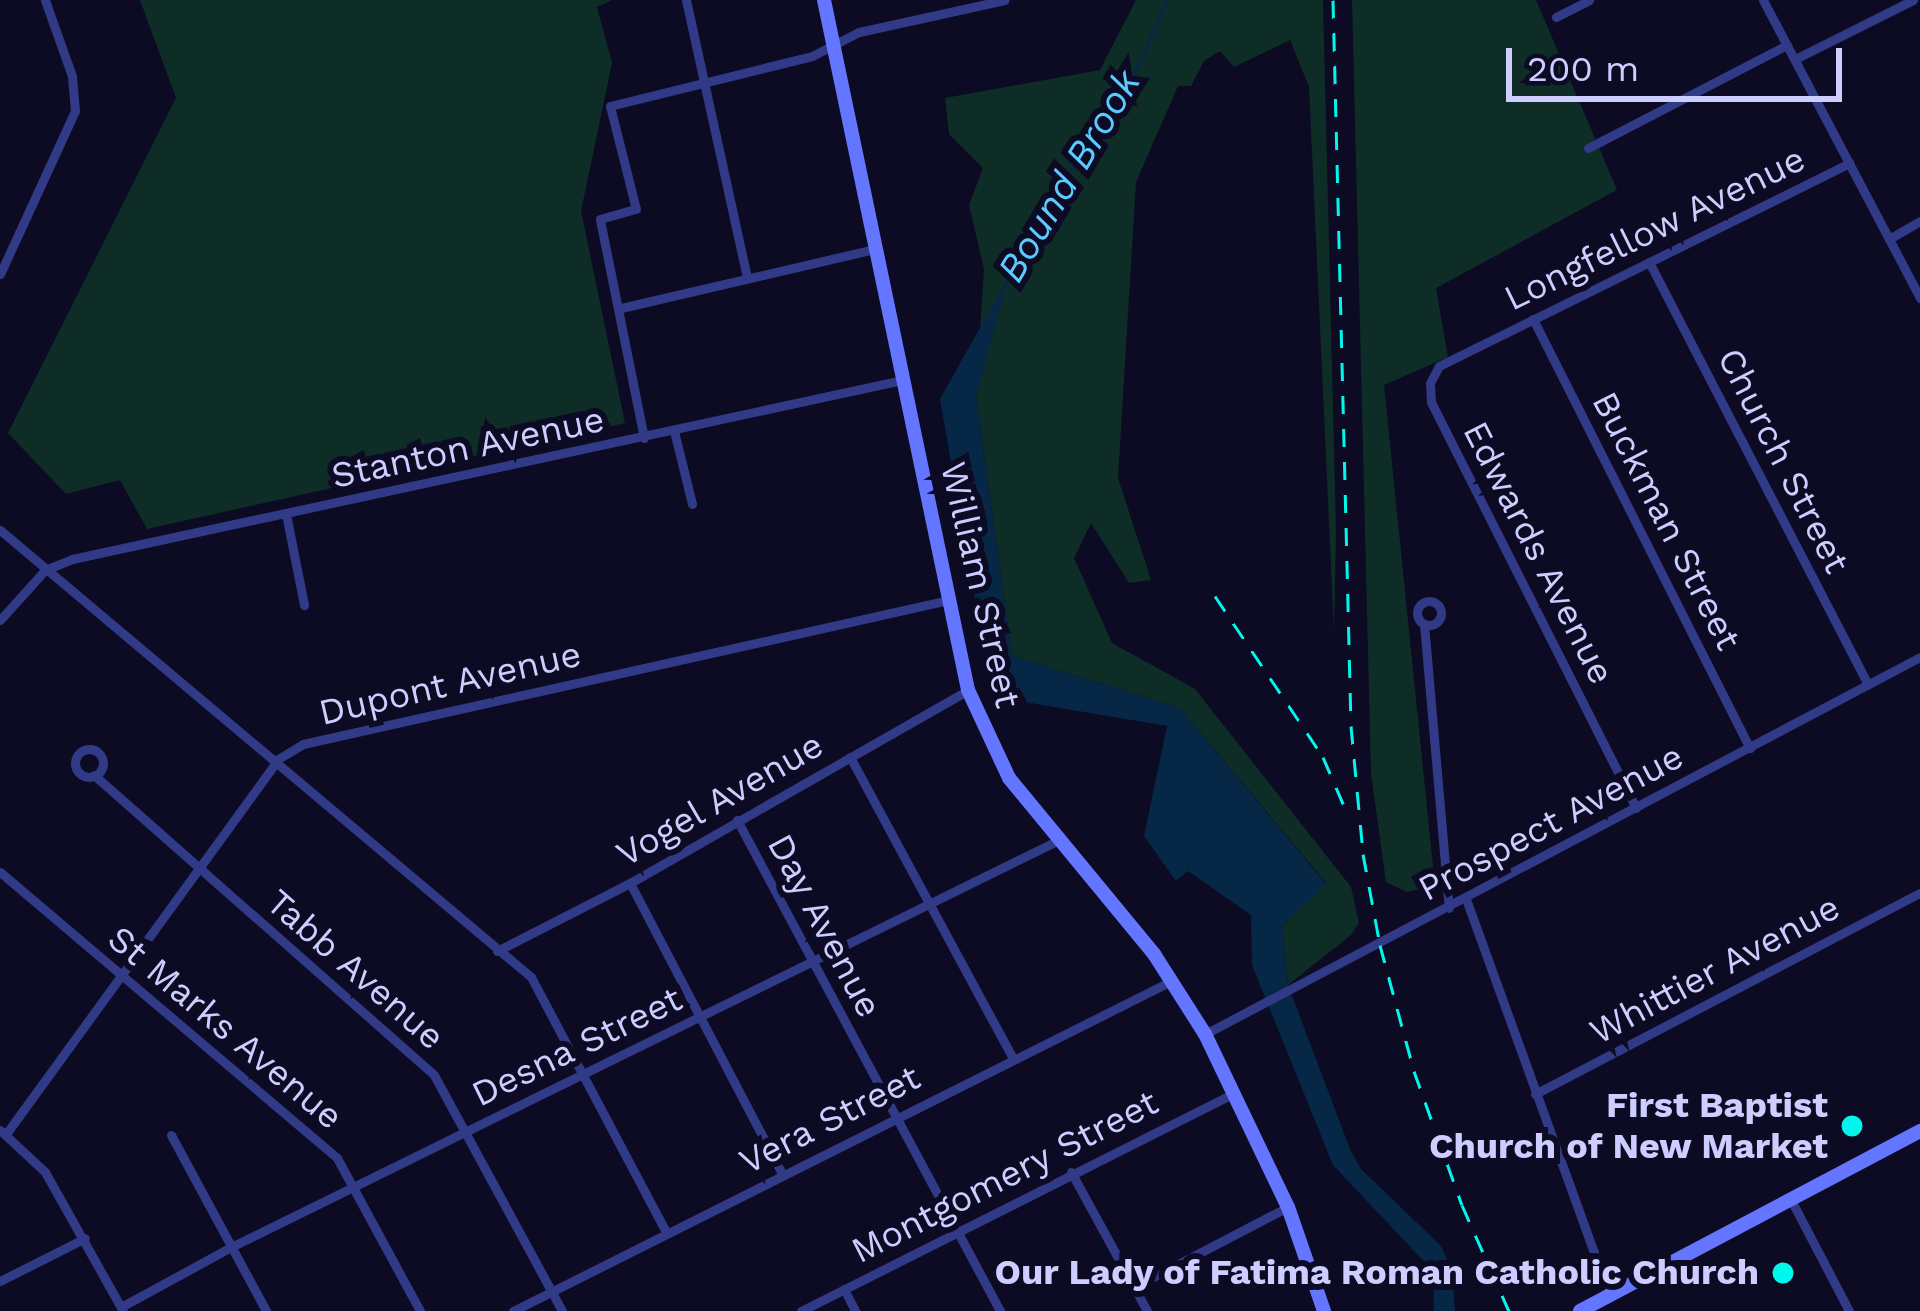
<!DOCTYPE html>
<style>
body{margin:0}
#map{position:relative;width:1920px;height:1311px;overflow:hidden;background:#0c0b23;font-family:"Work Sans",sans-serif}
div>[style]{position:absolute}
.green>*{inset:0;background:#0e2d27}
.water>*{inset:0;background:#062746}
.stream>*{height:3px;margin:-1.5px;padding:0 1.5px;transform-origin:1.5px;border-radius:1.5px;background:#062746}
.street>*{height:9px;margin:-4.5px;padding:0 4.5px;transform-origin:4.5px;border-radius:4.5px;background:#313a86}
.street>.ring{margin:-4.5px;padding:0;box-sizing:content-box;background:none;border:9px solid #313a86;border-radius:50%}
.secondary>*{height:14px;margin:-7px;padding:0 7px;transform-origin:7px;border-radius:7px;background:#6476ff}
.rail>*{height:3px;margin-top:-1.5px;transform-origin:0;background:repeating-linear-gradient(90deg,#00f8ec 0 18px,transparent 0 33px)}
.dots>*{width:33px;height:33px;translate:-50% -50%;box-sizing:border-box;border:6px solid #0c0b23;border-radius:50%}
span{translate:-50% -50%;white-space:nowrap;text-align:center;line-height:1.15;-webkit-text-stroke:12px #0c0b23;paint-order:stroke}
.street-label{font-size:36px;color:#cdceff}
.poi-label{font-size:36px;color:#cdceff;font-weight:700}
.right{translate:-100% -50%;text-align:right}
.water-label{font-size:39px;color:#5bcbff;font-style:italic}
.scale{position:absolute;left:1506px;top:48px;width:336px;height:54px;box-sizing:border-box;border:6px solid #cdceff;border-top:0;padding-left:15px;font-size:36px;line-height:42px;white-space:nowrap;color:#cdceff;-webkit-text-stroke:9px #0c0b23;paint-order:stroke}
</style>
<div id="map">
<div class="green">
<div style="clip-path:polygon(140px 0,612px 0,597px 7px,612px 63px,581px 211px,625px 423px,147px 529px,120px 480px,66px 494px,8px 433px,176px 98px)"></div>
<div style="clip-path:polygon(1136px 0,1323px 0,1336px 531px,1334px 633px,1309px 87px,1290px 40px,1234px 67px,1220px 51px,1204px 61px,1191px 86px,1178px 86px,1136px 182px,1118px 478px,1151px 580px,1129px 583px,1091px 523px,1074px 558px,1112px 643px,1195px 689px,1351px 887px,1359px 923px,1351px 935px,1288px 985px,1282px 926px,1326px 883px,1180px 708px,1012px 656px,976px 396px,984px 269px,969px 205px,983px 168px,949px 134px,945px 98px,1100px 70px)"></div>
<div style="clip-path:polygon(1352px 0,1536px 0,1617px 190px,1436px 288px,1448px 357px,1384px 385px,1435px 886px,1407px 892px,1386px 882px,1371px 774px)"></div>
</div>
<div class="water">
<div style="clip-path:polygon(1009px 276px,976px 396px,1012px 656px,1180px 708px,1326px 884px,1282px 926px,1288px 985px,1350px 1149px,1361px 1169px,1441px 1246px,1452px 1270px,1455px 1311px,1434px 1311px,1433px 1271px,1333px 1165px,1252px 965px,1251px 915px,1188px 871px,1176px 881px,1144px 836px,1167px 726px,1019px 701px,989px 680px,940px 399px)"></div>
</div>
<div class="stream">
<div style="left:1009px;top:276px;width:67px;rotate:-66.1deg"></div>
<div style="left:1036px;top:215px;width:127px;rotate:-51.4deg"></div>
<div style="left:1115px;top:116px;width:127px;rotate:-65.9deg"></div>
</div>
<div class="street">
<div style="left:686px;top:0;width:285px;rotate:77.6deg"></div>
<div style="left:1763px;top:0;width:337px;rotate:62.2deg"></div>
<div style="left:1556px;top:17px;width:37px;rotate:-27deg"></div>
<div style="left:1795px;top:59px;width:132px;rotate:-26.6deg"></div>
<div style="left:1588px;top:148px;width:224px;rotate:-27.4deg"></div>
<div style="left:1889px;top:239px;width:36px;rotate:-30deg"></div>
<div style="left:1649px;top:262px;width:476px;rotate:62.6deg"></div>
<div style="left:0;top:274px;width:179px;rotate:-65.3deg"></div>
<div style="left:75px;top:111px;width:35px;rotate:-95deg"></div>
<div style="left:72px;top:76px;width:81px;rotate:-109.6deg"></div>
<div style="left:621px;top:308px;width:261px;rotate:-13.1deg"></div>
<div style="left:1533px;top:319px;width:481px;rotate:63.2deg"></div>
<div style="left:674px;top:431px;width:75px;rotate:76.1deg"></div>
<div style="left:644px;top:438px;width:223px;rotate:-101.4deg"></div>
<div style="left:600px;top:219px;width:37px;rotate:-16deg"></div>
<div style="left:636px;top:209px;width:106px;rotate:-104.2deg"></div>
<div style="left:610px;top:106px;width:208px;rotate:-13.9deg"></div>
<div style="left:812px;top:56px;width:53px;rotate:-27.1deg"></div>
<div style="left:859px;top:32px;width:149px;rotate:-12.4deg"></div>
<div style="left:286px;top:514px;width:93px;rotate:78.8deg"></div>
<div style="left:0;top:530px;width:694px;rotate:40.09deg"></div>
<div style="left:531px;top:977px;width:289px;rotate:62.1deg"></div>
<div class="ring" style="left:1417px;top:601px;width:15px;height:15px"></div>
<div style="left:0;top:620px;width:67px;rotate:-48deg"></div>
<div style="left:45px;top:570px;width:29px;rotate:-22deg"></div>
<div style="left:72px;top:559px;width:850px;rotate:-12.16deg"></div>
<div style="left:1424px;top:624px;width:285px;rotate:85deg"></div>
<div class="ring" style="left:75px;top:749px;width:19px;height:19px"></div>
<div style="left:850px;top:757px;width:343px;rotate:61.6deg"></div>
<div style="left:94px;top:775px;width:453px;rotate:41.4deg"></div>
<div style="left:434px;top:1075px;width:268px;rotate:61.5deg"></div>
<div style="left:1636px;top:808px;width:455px;rotate:-116.8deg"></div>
<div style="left:1431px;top:402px;width:19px;rotate:-93deg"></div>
<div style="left:1430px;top:383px;width:19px;rotate:-62deg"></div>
<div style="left:1439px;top:366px;width:458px;rotate:-26.3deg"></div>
<div style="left:737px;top:820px;width:557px;rotate:61.82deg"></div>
<div style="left:0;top:872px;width:442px;rotate:40.3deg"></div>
<div style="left:337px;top:1158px;width:174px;rotate:61.5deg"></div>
<div style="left:630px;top:883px;width:328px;rotate:62.4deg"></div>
<div style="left:1466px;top:899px;width:421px;rotate:70.1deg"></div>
<div style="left:497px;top:951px;width:149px;rotate:-27.1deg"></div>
<div style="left:630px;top:883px;width:389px;rotate:-29.7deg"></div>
<div style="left:1205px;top:1034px;width:808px;rotate:-27.8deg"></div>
<div style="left:1535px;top:1094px;width:434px;rotate:-27.6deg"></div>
<div style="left:0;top:1130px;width:62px;rotate:43deg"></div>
<div style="left:45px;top:1172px;width:159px;rotate:60.7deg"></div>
<div style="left:6px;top:1134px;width:463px;rotate:-54deg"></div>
<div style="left:278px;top:759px;width:29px;rotate:-31deg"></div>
<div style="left:303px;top:744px;width:662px;rotate:-12.57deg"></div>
<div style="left:171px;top:1135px;width:200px;rotate:61.6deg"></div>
<div style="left:1071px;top:1172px;width:158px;rotate:61.3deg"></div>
<div style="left:1790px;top:1198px;width:127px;rotate:62.4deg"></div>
<div style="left:0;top:1281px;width:95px;rotate:-26.8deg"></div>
<div style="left:1134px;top:1287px;width:174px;rotate:-27.5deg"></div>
<div style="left:844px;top:1289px;width:25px;rotate:63deg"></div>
<div style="left:121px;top:1307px;width:125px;rotate:-28.6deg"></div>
<div style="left:231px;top:1247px;width:923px;rotate:-26.18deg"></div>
<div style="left:513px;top:1311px;width:738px;rotate:-26.63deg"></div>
<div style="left:801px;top:1311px;width:485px;rotate:-26.7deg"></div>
</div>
<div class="secondary">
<div style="left:824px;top:0;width:705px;rotate:78.21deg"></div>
<div style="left:968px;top:690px;width:97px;rotate:65deg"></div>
<div style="left:1009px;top:778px;width:228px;rotate:50.5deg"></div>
<div style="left:1154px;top:954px;width:95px;rotate:57.5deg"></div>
<div style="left:1205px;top:1034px;width:192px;rotate:64.4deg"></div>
<div style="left:1288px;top:1207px;width:110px;rotate:70.9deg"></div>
<div style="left:1580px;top:1311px;width:385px;rotate:-27.9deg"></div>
</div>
<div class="rail">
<div style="left:1333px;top:0;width:726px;rotate:88.58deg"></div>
<div style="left:1351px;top:726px;width:129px;rotate:84.6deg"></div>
<div style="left:1363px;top:854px;width:93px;rotate:79.4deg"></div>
<div style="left:1380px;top:945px;width:131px;rotate:74.9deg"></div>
<div style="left:1414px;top:1071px;width:142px;rotate:70.3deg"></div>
<div style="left:1462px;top:1205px;width:116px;rotate:66.1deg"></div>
<div style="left:1215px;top:596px;width:194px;rotate:56.1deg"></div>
<div style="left:1323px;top:757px;width:63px;rotate:66.7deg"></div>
</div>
<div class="dots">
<div style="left:1852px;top:1126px;background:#00f8ec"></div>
<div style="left:1783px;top:1273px;background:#00f8ec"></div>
</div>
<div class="street-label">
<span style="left:1655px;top:229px;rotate:-26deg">Longfellow Avenue</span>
<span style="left:468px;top:448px;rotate:-12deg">Stanton Avenue</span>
<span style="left:1783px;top:461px;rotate:63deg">Church Street</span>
<span style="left:1666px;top:521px;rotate:63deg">Buckman Street</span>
<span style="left:1538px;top:553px;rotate:63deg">Edwards Avenue</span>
<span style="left:980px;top:585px;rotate:77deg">William Street</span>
<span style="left:450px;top:684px;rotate:-13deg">Dupont Avenue</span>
<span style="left:720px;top:800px;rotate:-30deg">Vogel Avenue</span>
<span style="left:1551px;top:823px;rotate:-28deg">Prospect Avenue</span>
<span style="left:824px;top:926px;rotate:62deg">Day Avenue</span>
<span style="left:355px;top:970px;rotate:41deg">Tabb Avenue</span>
<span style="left:1715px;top:970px;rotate:-28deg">Whittier Avenue</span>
<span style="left:225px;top:1028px;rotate:40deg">St Marks Avenue</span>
<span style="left:577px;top:1047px;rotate:-26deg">Desna Street</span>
<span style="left:830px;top:1120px;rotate:-27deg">Vera Street</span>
<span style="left:1005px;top:1177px;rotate:-27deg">Montgomery Street</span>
</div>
<div class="poi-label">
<span class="right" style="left:1828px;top:1126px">First Baptist<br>Church of New Market</span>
<span class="right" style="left:1759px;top:1273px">Our Lady of Fatima Roman Catholic Church</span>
</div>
<div class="water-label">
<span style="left:1069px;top:176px;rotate:-59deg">Bound Brook</span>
</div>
<div class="scale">200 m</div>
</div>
